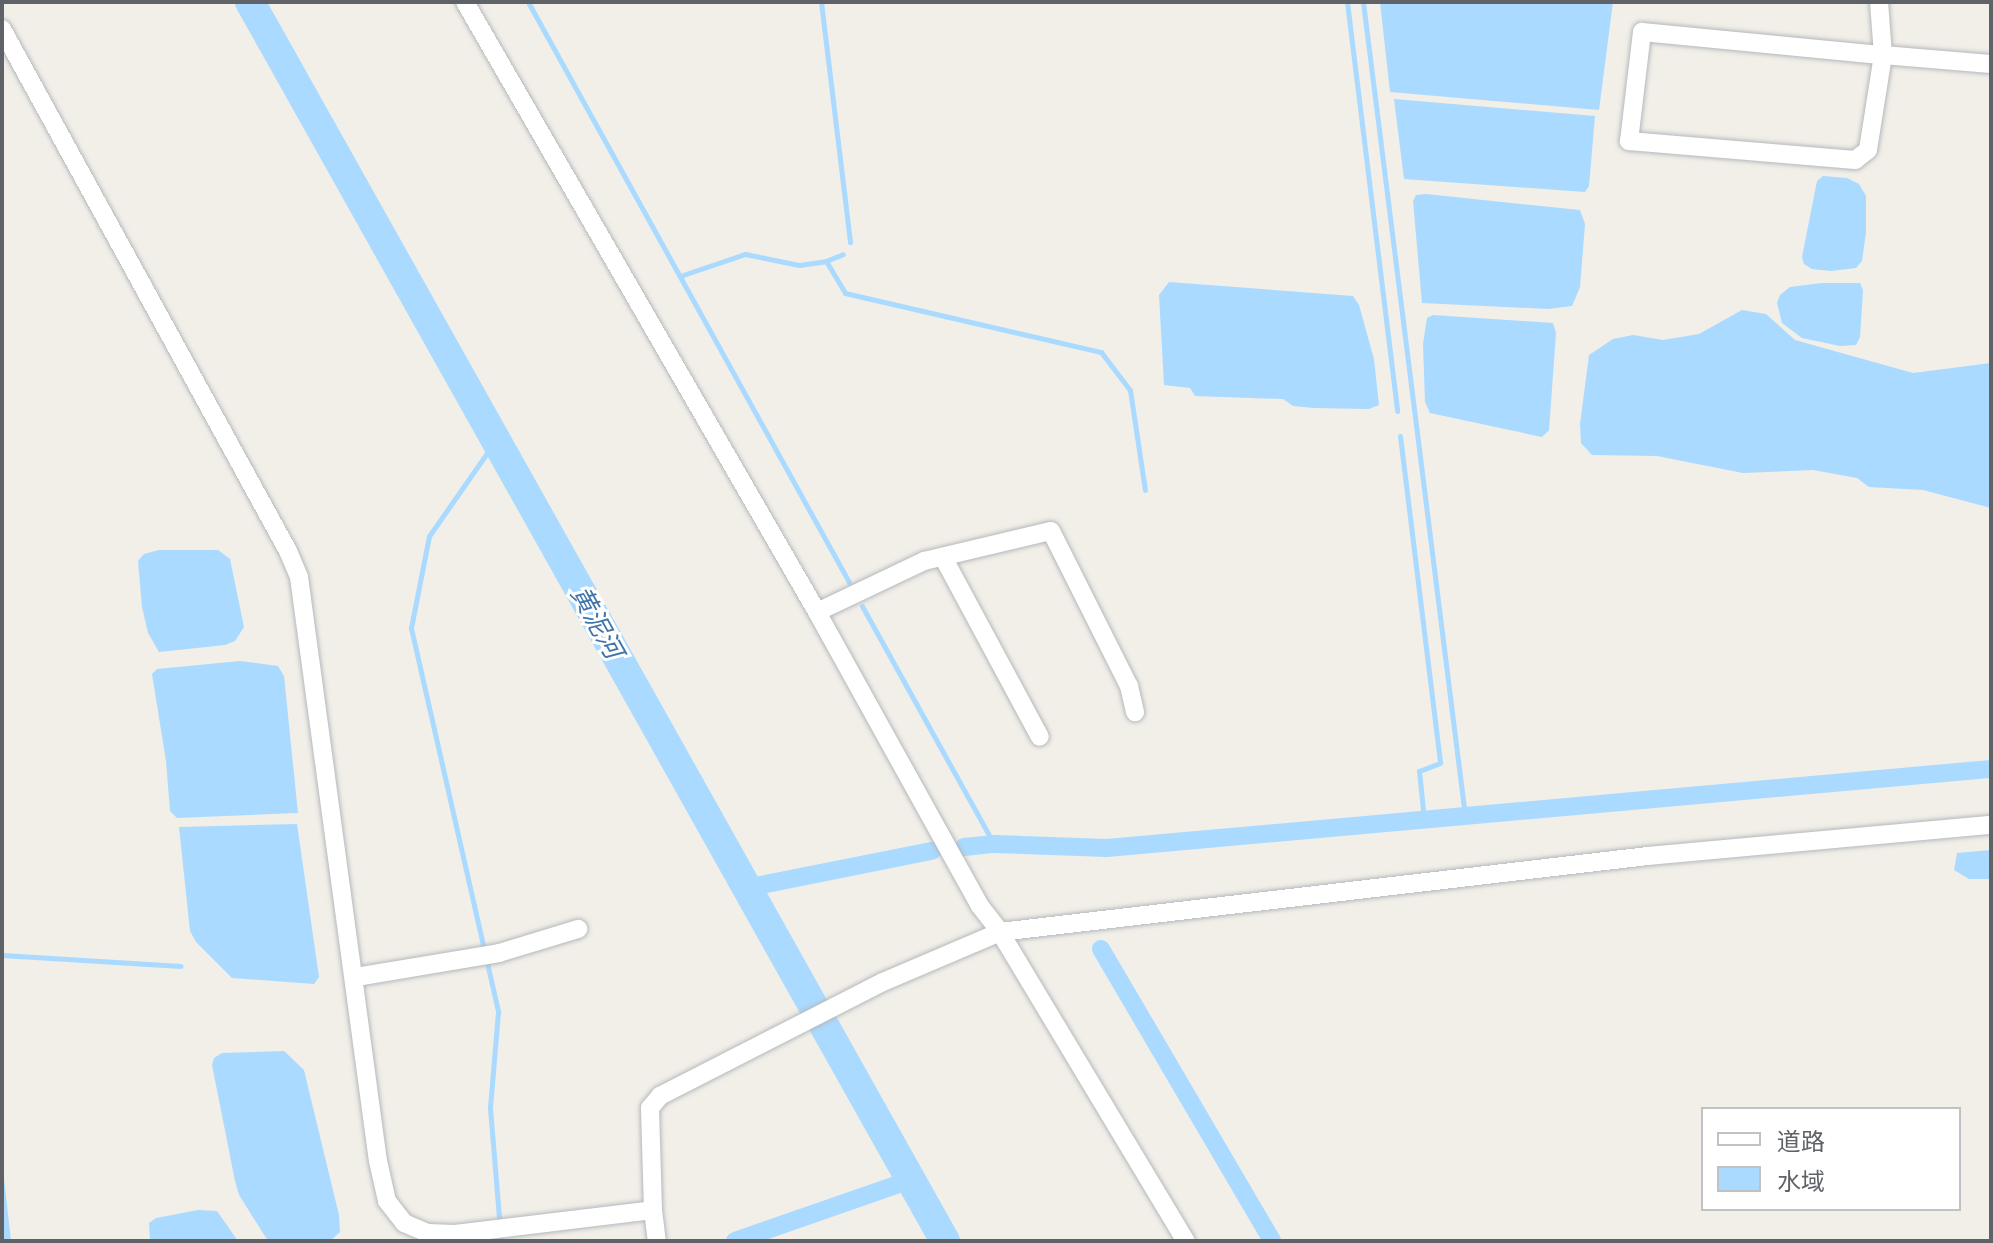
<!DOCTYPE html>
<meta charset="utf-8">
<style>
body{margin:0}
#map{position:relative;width:1993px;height:1243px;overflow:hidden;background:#f1efe8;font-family:"Noto Sans","Noto Sans SC",sans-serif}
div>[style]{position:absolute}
.water>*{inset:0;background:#aadaff}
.stream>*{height:5px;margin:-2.5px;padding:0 2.5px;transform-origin:2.5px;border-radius:2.5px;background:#aadaff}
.canal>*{height:18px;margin:-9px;padding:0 9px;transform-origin:9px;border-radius:9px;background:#aadaff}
.river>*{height:30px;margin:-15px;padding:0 15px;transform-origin:15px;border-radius:15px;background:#aadaff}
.roads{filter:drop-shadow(0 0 2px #b5b8bc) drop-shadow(0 0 2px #b5b8bc)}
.street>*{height:18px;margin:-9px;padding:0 9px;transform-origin:9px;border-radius:9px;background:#fff}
span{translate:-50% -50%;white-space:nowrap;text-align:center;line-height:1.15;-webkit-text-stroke:6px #fff;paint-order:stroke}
.water-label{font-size:26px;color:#4174aa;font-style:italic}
.frame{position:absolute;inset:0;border:4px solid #5f6368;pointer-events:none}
.legend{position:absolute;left:1701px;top:1107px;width:260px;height:104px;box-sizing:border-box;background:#fff;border:2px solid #bfc1c3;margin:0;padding:10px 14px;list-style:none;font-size:24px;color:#5f6368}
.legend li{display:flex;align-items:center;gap:16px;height:40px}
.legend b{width:40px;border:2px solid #bfc1c3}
</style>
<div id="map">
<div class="water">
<div style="clip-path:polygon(1380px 2px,1613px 2px,1599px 110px,1390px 92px)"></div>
<div style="clip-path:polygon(1394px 99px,1595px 116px,1589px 186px,1585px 192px,1404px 179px)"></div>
<div style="clip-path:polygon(1823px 176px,1847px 178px,1859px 184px,1866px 196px,1866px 232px,1862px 261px,1856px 268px,1831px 271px,1812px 269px,1804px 264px,1802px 257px,1817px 181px)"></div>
<div style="clip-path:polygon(1426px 194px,1580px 210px,1585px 224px,1580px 287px,1572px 306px,1548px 309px,1422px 303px,1413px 201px,1416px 195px)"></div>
<div style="clip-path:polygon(1169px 282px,1353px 296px,1359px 305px,1374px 359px,1379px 405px,1369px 409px,1313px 408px,1293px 406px,1283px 399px,1195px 396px,1190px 388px,1164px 385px,1159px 295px)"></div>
<div style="clip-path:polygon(1822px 283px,1860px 283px,1863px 290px,1860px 337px,1856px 345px,1840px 346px,1802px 338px,1782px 323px,1777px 303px,1780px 295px,1790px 287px)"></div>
<div style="clip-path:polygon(1742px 310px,1766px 314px,1795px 340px,1913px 373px,1991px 363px,1991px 508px,1923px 490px,1869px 487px,1857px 478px,1813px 470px,1743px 473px,1657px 456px,1592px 455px,1581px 443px,1580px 424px,1589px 355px,1613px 339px,1633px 335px,1663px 340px,1699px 334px)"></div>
<div style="clip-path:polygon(1433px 315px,1553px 323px,1556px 333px,1549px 430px,1542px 437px,1430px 413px,1425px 402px,1423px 344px,1427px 318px)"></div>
<div style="clip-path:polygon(159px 550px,218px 550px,230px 559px,244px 627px,235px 641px,225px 645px,159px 652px,148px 633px,142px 607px,138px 561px,144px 554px)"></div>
<div style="clip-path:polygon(240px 661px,278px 666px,284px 676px,298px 813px,177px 818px,170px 811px,166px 761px,152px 674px,157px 669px)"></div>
<div style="clip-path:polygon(297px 824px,319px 977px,314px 984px,232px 978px,196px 942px,190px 931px,179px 827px)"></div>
<div style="clip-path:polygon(1991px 850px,1991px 879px,1969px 879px,1954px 870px,1957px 853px)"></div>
<div style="clip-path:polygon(284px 1051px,304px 1070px,309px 1091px,339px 1215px,340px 1232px,330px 1241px,268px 1241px,239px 1195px,235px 1181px,212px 1065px,214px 1058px,222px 1053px)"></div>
<div style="clip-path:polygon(2px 1160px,11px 1241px,2px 1241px)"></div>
<div style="clip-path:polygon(198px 1210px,217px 1211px,238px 1241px,150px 1241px,149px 1223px,156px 1218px)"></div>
</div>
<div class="stream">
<div style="left:528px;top:2px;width:663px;rotate:61.04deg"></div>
<div style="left:821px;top:2px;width:242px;rotate:83.1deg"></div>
<div style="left:1347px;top:2px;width:412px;rotate:83deg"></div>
<div style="left:1363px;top:2px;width:820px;rotate:82.86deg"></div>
<div style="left:826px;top:261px;width:37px;rotate:59deg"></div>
<div style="left:845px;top:293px;width:263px;rotate:13deg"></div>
<div style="left:1101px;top:352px;width:48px;rotate:52.7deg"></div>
<div style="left:1130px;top:390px;width:101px;rotate:81.5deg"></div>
<div style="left:680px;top:276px;width:69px;rotate:-18.7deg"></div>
<div style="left:745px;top:254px;width:55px;rotate:11.5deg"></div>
<div style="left:799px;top:265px;width:27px;rotate:-8deg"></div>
<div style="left:826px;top:261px;width:18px;rotate:-22deg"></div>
<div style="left:1400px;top:436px;width:329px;rotate:83deg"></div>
<div style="left:1440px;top:763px;width:22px;rotate:159deg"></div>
<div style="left:1419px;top:771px;width:48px;rotate:84.1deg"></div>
<div style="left:496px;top:440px;width:117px;rotate:124.9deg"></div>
<div style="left:429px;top:536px;width:94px;rotate:101.1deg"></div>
<div style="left:411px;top:628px;width:394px;rotate:77.2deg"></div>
<div style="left:498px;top:1012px;width:96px;rotate:94.8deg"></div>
<div style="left:490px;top:1108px;width:133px;rotate:85.3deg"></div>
<div style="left:862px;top:606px;width:272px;rotate:61deg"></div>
<div style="left:2px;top:955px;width:179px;rotate:3.5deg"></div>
</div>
<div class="canal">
<div style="left:964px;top:847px;width:30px;rotate:-6deg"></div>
<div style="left:994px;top:844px;width:113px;rotate:2deg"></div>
<div style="left:1107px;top:848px;width:888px;rotate:-5.11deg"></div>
<div style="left:746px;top:888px;width:190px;rotate:-11.3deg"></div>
<div style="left:1101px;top:949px;width:338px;rotate:59.6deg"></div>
<div style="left:735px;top:1241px;width:185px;rotate:-19.2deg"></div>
</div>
<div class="river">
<div style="left:250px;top:2px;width:1421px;rotate:60.71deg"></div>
</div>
<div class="roads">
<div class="street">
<div style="left:465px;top:2px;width:704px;rotate:60.01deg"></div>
<div style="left:817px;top:612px;width:336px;rotate:61deg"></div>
<div style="left:980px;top:906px;width:33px;rotate:52deg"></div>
<div style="left:1000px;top:932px;width:361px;rotate:59deg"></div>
<div style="left:1879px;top:2px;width:53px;rotate:85.7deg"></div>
<div style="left:1883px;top:55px;width:96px;rotate:99deg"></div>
<div style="left:1868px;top:150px;width:16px;rotate:142deg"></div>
<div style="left:1855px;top:160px;width:227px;rotate:-175.2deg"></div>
<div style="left:1629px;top:141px;width:110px;rotate:-83.2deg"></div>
<div style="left:1642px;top:32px;width:242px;rotate:5.5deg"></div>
<div style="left:1883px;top:55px;width:108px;rotate:4.8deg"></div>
<div style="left:2px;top:29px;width:595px;rotate:61.28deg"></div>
<div style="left:288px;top:551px;width:28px;rotate:67deg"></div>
<div style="left:299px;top:577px;width:589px;rotate:82.3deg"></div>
<div style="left:378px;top:1161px;width:41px;rotate:77.3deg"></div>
<div style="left:387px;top:1201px;width:28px;rotate:52deg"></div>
<div style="left:404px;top:1223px;width:25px;rotate:23deg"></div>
<div style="left:427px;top:1233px;width:28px;rotate:2deg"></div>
<div style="left:455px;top:1234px;width:199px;rotate:-6.9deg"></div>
<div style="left:653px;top:1210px;width:31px;rotate:83deg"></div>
<div style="left:943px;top:557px;width:204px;rotate:61.7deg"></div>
<div style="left:817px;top:612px;width:119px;rotate:-25.5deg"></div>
<div style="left:924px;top:561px;width:130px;rotate:-13.3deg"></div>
<div style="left:1051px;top:531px;width:174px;rotate:63.3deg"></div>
<div style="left:1129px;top:686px;width:27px;rotate:77deg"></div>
<div style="left:356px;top:977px;width:145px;rotate:-9.5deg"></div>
<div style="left:499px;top:953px;width:83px;rotate:-16.9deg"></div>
<div style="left:653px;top:1210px;width:102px;rotate:-91.7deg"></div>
<div style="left:650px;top:1108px;width:16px;rotate:-50deg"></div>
<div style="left:660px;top:1096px;width:250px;rotate:-27.1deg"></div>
<div style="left:883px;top:982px;width:127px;rotate:-23.1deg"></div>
<div style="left:1000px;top:932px;width:652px;rotate:-6.69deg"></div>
<div style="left:1648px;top:856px;width:344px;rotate:-5.2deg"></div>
</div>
</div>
<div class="water-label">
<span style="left:597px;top:622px;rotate:61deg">黄泥河</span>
</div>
<div class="frame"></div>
<ul class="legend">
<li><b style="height:10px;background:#fff"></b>道路</li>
<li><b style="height:22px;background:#aadaff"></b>水域</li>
</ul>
</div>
